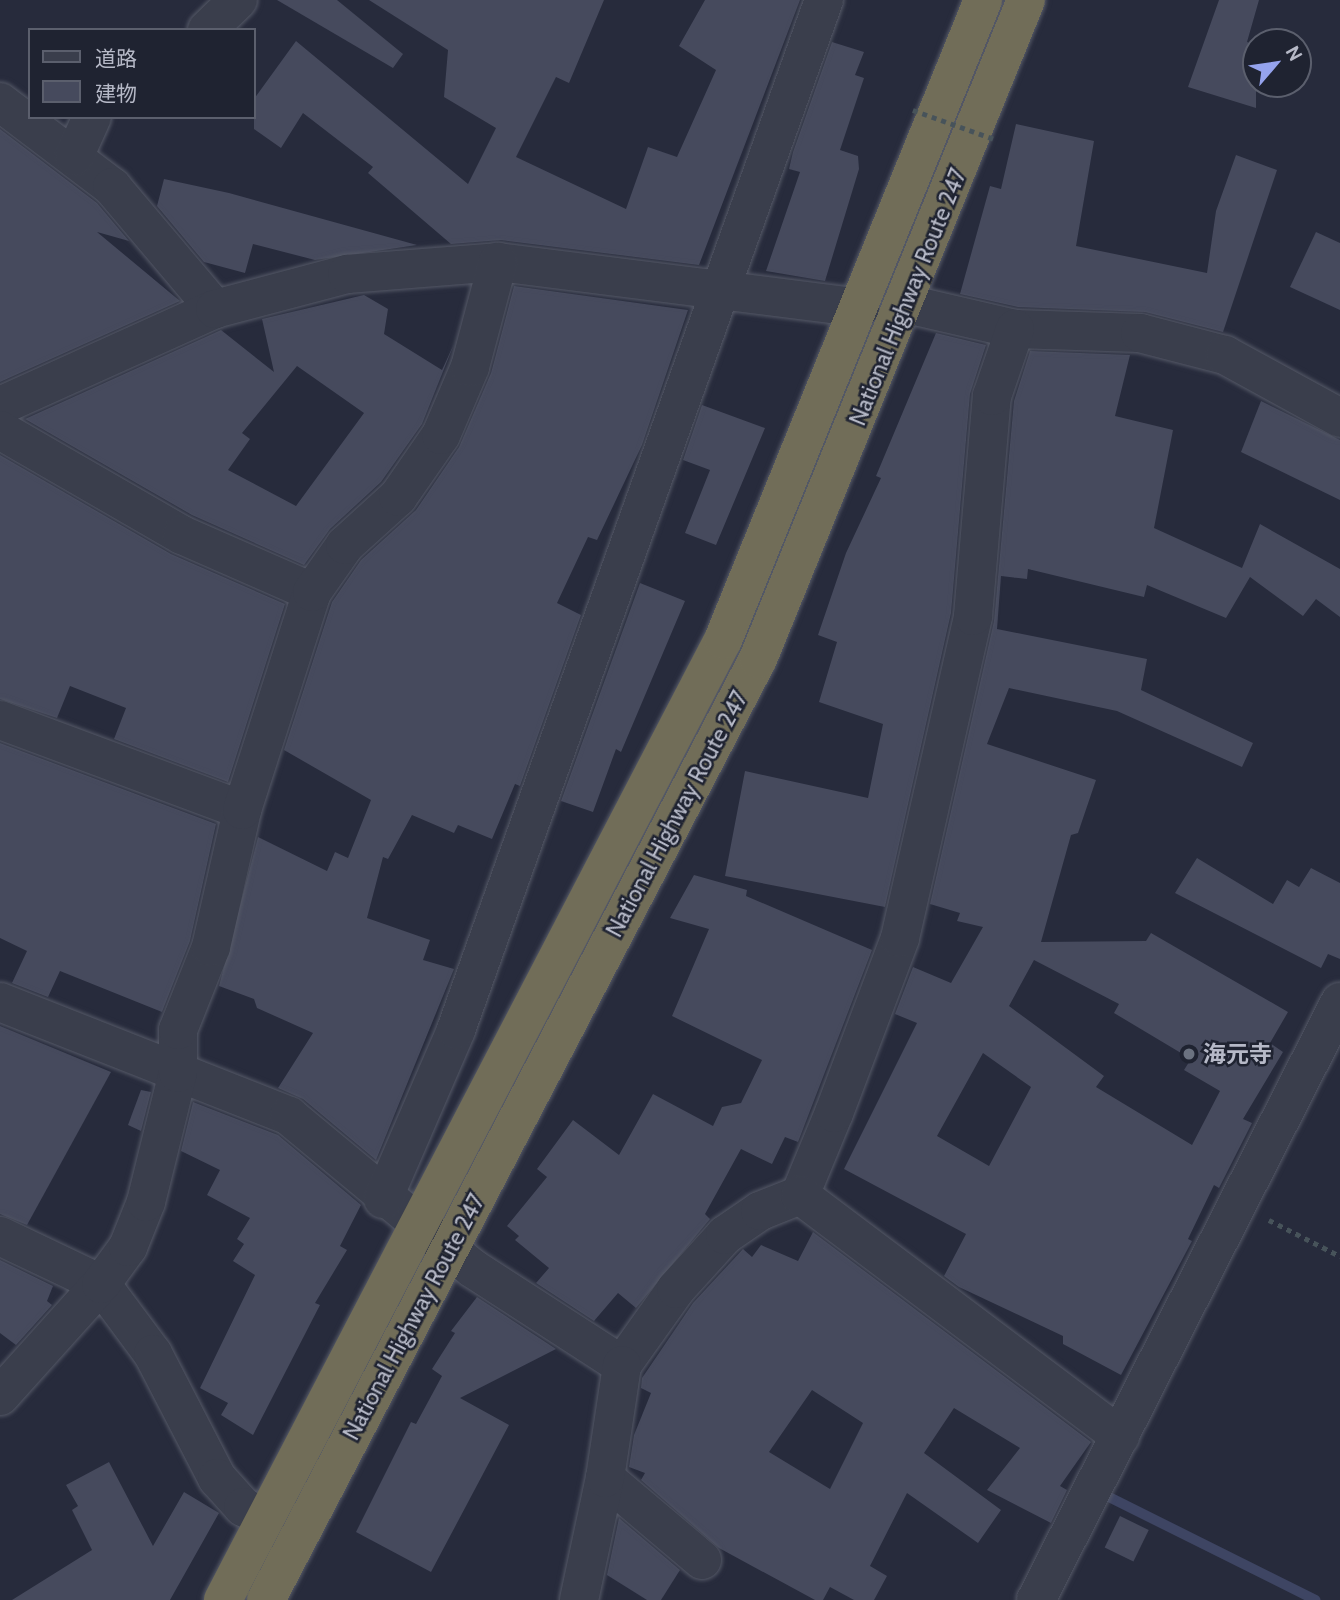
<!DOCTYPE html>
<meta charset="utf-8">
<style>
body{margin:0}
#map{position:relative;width:1340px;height:1600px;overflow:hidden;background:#272b3c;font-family:Cabin,"Noto Sans JP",sans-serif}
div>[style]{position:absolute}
.stream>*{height:10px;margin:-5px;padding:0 5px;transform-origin:5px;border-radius:5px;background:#3e4563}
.building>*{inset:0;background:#464a5d;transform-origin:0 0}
.path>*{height:4.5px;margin-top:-2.25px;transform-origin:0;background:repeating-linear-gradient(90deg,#47535a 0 5px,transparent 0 10px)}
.roads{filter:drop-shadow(0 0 2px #555967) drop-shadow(0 0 2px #555967)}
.street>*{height:38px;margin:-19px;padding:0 19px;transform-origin:19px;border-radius:19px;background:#3a3e4c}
.highway>*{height:38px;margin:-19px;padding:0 19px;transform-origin:19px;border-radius:19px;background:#716d58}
.path-bridge>*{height:4.5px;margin-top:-2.25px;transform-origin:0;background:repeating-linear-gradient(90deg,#47535a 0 5px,transparent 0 10px)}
.dots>*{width:19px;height:19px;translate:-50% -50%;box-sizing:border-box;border:4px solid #1f2331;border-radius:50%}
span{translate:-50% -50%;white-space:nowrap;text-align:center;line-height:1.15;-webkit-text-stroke:5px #1f2331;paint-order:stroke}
.street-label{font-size:23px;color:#b6b9c7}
.poi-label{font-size:23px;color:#b6b9c7;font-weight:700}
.left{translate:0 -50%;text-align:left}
.legend{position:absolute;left:28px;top:28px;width:228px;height:91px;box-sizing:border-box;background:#1f2331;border:2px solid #5b5f6d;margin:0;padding:9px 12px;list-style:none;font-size:21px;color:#b6b9c7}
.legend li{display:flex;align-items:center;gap:14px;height:35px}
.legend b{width:35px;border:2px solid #5b5f6d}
.north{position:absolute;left:1242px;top:28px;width:70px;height:70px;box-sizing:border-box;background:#1f2331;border:2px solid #5b5f6d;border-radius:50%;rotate:61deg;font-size:19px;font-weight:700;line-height:28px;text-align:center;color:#b6b9c7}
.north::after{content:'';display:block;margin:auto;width:24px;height:32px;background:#95a3ed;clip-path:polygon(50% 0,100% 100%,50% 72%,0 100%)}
</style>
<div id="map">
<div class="stream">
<div style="left:1107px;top:1496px;width:233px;rotate:26.5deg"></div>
</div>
<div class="building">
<div style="clip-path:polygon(277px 0,337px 0,403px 54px,393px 68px)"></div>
<div style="clip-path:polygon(369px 0,604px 0,569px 83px,556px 77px,516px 157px,626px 209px,648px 147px,677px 157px,716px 70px,679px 46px,705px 0,800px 0,699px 265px,501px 240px,451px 244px,368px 173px,373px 167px,303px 113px,281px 148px,254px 129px,254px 99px,296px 41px,468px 184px,496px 128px,444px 97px,448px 50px)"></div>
<div style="clip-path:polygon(1219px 0,1259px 0,1247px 42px,1256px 45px,1256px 108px,1188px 87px)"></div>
<div style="clip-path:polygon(832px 42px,864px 52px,855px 75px,864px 78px,840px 150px,858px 156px,859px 169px,825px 281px,766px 271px,800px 172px,789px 169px,793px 152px)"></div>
<div style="clip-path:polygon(1016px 124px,1094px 141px,1076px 246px,1207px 273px,1216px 211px,1236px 155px,1277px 170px,1223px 332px,1145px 312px,1018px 307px,960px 294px,990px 186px,1001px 189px)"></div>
<div style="clip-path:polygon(0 129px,97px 203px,129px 241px,97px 232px,180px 301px,0 382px)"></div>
<div style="clip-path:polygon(164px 179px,229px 193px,417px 245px,315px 260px,253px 244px,245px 273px,204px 262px,157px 206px)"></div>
<div style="clip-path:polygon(1316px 232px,1340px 243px,1340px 310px,1290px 287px)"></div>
<div style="clip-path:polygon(514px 286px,688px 310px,642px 445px,597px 540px,588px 537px,557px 603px,581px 615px,520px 786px,515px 784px,492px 839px,458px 825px,454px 833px,412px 815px,388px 859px,383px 857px,367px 918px,430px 940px,423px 960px,454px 969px,376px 1160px,303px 1099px,278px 1088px,313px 1033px,257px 1008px,254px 999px,219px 986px,258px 837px,327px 871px,335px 852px,348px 858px,371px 800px,284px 750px,332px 602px,361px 560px,416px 510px,459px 447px,491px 373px)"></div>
<div style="clip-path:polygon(evenodd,364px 295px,388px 309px,384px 334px,442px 370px,454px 344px,422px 424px,381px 482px,330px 529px,304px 565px,192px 515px,25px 419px,221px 330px,274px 372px,262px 319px,364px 295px,297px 366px,364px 413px,296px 506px,228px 470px,250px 439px,242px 433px,297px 366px)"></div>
<div style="clip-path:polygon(936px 333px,986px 345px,970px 394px,951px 613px,885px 907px,725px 876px,745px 771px,868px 798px,883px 724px,819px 702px,837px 642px,818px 635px,846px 553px,881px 478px,876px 476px)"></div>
<div style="clip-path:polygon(evenodd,1030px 351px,1130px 355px,1115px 416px,1173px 430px,1154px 528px,1242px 568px,1260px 524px,1340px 569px,1340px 617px,1316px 599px,1303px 616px,1250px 577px,1226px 618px,1147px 585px,1144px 597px,1028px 569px,1027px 579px,1001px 576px,997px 629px,1147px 659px,1141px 690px,1253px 743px,1242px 767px,1117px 711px,1009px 688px,987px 744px,1096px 780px,1078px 833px,1071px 835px,1041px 942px,1146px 941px,1151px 933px,1288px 1012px,1270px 1043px,1283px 1052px,1243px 1119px,1252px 1123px,1219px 1188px,1214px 1185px,1188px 1239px,1192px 1241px,1121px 1375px,1063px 1344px,1063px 1336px,959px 1287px,944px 1276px,966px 1234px,844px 1169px,917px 1023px,895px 1014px,913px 967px,951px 983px,983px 927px,957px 921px,960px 913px,930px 904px,994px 621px,1014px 401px,1030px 351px,1034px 960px,1119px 1004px,1114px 1013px,1191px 1059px,1184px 1070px,1220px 1091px,1192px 1145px,1096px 1087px,1104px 1076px,1009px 1006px,1034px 960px,1030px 351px,983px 1053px,1031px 1087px,989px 1166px,937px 1136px,983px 1053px)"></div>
<div style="clip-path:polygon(1261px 401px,1340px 440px,1340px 500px,1241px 452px)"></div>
<div style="clip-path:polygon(702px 405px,765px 428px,716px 545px,685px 533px,710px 470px,683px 460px)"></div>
<div style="clip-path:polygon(0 455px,171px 554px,285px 604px,228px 782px,114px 739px,126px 708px,70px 686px,57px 718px,0 699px)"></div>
<div style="clip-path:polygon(640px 583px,685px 601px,621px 752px,616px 749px,593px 812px,561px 801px)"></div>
<div style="clip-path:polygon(0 743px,216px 824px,190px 941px,162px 1012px,60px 971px,48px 997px,12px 983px,27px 951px,0 938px)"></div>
<div style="clip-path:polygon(1197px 858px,1273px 904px,1287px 880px,1299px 887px,1311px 868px,1340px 883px,1340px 959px,1328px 954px,1321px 968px,1175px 893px)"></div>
<div style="clip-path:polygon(694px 875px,747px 890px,746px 896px,872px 950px,798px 1142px,785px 1137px,772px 1164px,741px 1149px,705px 1214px,710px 1219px,636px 1308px,618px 1293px,594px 1321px,536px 1283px,549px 1268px,515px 1240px,519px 1236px,507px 1226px,547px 1177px,537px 1169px,573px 1120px,619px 1155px,653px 1094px,713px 1126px,722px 1107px,741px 1103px,762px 1060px,672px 1016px,709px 929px,670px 918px)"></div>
<div style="clip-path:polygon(0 1026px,111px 1072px,27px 1225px,0 1214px)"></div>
<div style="clip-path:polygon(141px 1090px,151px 1092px,141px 1131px,128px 1125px)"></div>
<div style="clip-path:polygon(193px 1102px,278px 1135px,361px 1205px,340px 1246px,347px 1250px,315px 1303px,320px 1305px,253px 1435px,221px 1415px,228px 1403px,200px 1388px,255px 1275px,233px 1261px,244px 1244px,237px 1239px,250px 1218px,207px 1195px,220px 1170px,181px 1151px)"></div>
<div style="clip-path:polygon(evenodd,813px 1232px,1091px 1442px,1060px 1486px,1067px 1490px,1051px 1523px,987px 1490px,1020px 1448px,954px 1408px,924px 1453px,1001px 1510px,978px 1543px,907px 1493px,870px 1566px,887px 1576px,874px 1600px,854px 1600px,830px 1587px,823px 1600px,815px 1600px,719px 1548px,641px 1480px,645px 1473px,629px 1467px,634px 1435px,651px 1393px,641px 1388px,642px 1378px,693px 1303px,743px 1249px,752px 1257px,761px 1245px,798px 1261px,813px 1232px,812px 1390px,863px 1423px,830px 1489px,769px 1452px,812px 1390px)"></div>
<div style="clip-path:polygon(0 1260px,53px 1286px,47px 1301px,52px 1305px,16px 1345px,0 1333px)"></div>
<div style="clip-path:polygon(477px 1297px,556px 1349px,460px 1398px,509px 1425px,431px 1572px,356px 1532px,411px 1422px,416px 1424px,442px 1376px,432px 1369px,455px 1333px,451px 1331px)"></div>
<div style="clip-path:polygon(109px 1462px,153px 1546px,184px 1492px,219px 1513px,170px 1600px,12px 1600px,92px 1550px,72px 1510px,78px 1506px,66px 1485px)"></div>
<div style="left:1120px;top:1516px;width:32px;height:35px;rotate:26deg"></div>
<div style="clip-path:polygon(619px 1518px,680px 1570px,661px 1600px,647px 1600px,607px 1575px)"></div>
</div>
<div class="path">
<div style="left:1269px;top:1220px;width:80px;rotate:26.9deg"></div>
</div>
<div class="roads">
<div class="street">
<div style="left:207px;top:30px;width:43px;rotate:-44.1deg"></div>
<div style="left:0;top:102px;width:141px;rotate:37.2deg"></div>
<div style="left:112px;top:187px;width:160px;rotate:49.8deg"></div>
<div style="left:74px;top:157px;width:44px;rotate:-65.8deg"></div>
<div style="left:907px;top:304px;width:111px;rotate:13deg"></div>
<div style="left:1015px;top:329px;width:125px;rotate:1.8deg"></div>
<div style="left:1140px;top:333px;width:88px;rotate:14.5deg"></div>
<div style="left:1225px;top:355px;width:131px;rotate:28.7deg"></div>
<div style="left:0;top:406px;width:236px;rotate:-24.3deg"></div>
<div style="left:215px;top:309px;width:137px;rotate:-14.9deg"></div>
<div style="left:347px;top:274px;width:151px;rotate:-4.5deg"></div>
<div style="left:498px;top:262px;width:365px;rotate:7.2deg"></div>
<div style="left:0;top:430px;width:210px;rotate:30deg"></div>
<div style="left:182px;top:535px;width:142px;rotate:23.7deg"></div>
<div style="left:0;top:720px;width:258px;rotate:20.4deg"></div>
<div style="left:0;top:1002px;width:311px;rotate:21.5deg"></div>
<div style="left:289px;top:1116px;width:238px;rotate:39.7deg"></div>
<div style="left:472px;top:1268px;width:179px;rotate:32.9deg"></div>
<div style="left:622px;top:1365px;width:93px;rotate:-54.6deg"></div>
<div style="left:676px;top:1289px;width:73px;rotate:-47.8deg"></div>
<div style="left:725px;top:1235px;width:42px;rotate:-34.4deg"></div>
<div style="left:760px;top:1211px;width:43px;rotate:-21.8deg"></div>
<div style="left:800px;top:1195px;width:89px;rotate:-67.5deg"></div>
<div style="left:834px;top:1113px;width:187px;rotate:-69.3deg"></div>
<div style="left:900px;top:938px;width:330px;rotate:-77.2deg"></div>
<div style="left:973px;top:616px;width:221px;rotate:-85.1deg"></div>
<div style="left:992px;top:396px;width:71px;rotate:-71.1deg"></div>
<div style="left:800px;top:1195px;width:401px;rotate:37deg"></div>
<div style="left:383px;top:1199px;width:184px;rotate:-66.6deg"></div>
<div style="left:456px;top:1030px;width:1094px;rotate:-70.34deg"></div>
<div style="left:0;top:1236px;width:112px;rotate:25.4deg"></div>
<div style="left:101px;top:1284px;width:87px;rotate:53.4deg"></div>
<div style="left:153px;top:1354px;width:140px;rotate:62.7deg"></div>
<div style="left:217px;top:1478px;width:39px;rotate:48deg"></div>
<div style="left:243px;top:1507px;width:25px;rotate:26deg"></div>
<div style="left:0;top:1396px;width:151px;rotate:-48deg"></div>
<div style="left:101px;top:1284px;width:46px;rotate:-53.9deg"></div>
<div style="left:128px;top:1247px;width:48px;rotate:-68.2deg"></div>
<div style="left:146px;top:1202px;width:133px;rotate:-76.1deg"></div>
<div style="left:178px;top:1073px;width:43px;rotate:-90deg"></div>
<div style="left:178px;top:1030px;width:89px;rotate:-68.3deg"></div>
<div style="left:211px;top:947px;width:140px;rotate:-77.2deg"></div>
<div style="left:242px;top:810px;width:229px;rotate:-72.2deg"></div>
<div style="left:312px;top:592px;width:57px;rotate:-54.9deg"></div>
<div style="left:345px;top:545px;width:72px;rotate:-42.2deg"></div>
<div style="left:398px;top:497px;width:75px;rotate:-55.3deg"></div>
<div style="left:441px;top:435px;width:74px;rotate:-66.9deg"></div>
<div style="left:470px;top:367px;width:109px;rotate:-75.1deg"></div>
<div style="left:605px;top:1478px;width:127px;rotate:40.2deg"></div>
<div style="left:579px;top:1600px;width:125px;rotate:-78deg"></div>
<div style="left:605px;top:1478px;width:114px;rotate:-81.4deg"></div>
<div style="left:1036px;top:1600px;width:671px;rotate:-63.05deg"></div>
</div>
<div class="highway">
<div style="left:223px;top:1600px;width:1082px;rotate:-62.49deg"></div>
<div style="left:723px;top:640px;width:691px;rotate:-67.89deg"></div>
<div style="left:266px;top:1600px;width:1062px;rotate:-62.4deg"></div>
<div style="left:758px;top:659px;width:711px;rotate:-67.87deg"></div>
</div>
</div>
<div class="path-bridge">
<div style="left:913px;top:110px;width:86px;rotate:19.7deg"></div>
</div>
<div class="dots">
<div style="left:1189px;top:1054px;background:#6b7280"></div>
</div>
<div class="street-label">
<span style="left:908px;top:297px;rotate:-68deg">National Highway Route 247</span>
<span style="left:677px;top:814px;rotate:-62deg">National Highway Route 247</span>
<span style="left:414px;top:1317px;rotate:-62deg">National Highway Route 247</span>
</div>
<div class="poi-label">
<span class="left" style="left:1203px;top:1054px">海元寺</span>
</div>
<ul class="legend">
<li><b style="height:9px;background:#3a3e4c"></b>道路</li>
<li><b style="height:19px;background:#464a5d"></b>建物</li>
</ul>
<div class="north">N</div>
</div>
